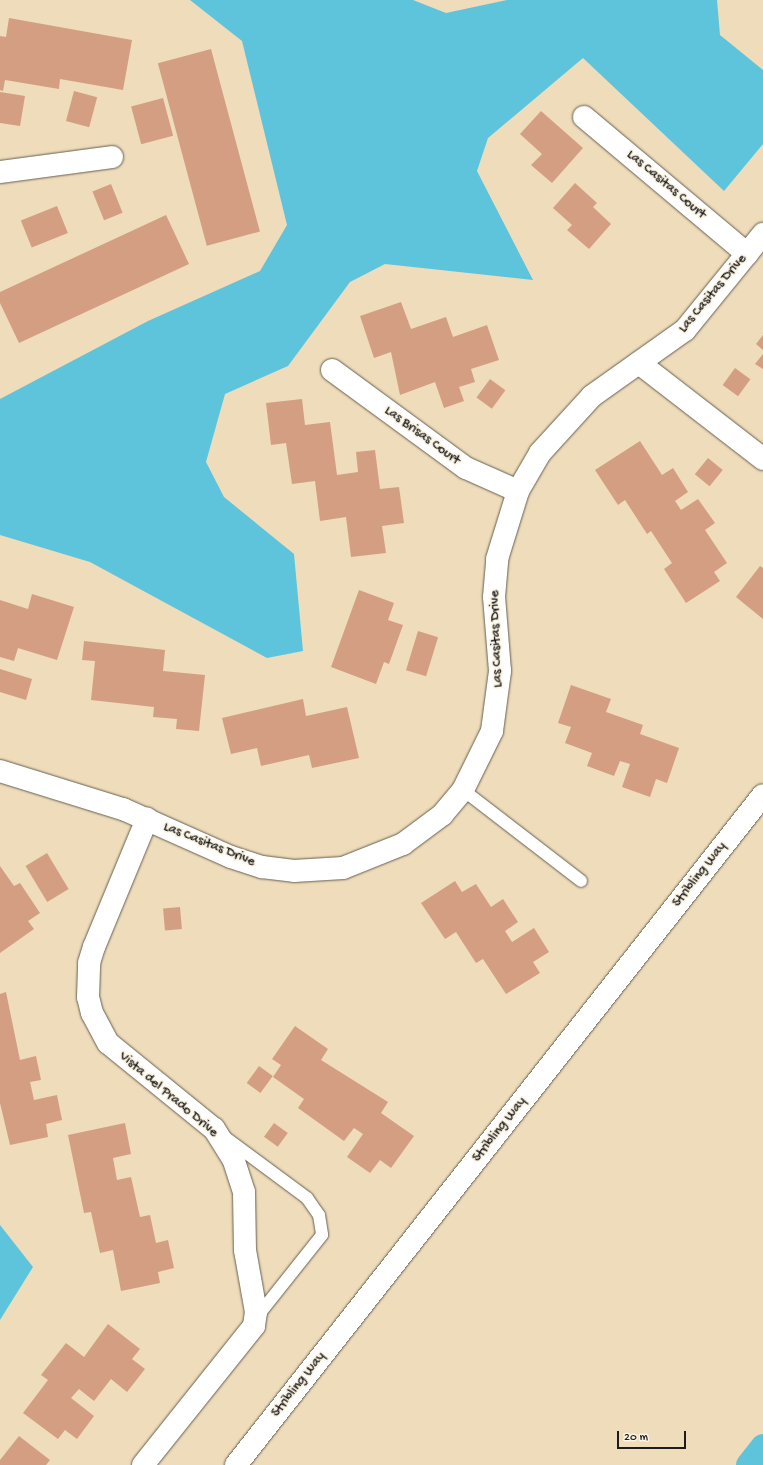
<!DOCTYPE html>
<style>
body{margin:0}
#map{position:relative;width:763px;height:1465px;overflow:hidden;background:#efdcba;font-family:"Gochi Hand",sans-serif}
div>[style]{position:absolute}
.water>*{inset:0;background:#5ec4db}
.canal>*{height:24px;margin:-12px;padding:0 12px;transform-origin:12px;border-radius:12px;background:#5ec4db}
.building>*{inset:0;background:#d49e83;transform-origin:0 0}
.roads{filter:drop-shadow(0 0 1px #665f53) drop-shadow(0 0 1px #665f53)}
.service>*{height:12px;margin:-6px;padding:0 6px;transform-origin:6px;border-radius:6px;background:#fff}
.minor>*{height:22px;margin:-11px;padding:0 11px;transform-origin:11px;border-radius:11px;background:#fff}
.tertiary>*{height:22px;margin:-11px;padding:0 11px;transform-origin:11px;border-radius:11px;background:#fff}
span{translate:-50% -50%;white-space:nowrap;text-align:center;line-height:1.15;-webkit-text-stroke:3.5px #fcf5e5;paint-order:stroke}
.street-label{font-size:14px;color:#1c1c1c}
.scale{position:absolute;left:617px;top:1431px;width:69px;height:18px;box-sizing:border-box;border:2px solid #1c1c1c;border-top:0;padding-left:5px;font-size:12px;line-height:14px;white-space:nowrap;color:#1c1c1c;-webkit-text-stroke:3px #fcf5e5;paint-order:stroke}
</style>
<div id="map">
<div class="water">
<div style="clip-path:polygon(190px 0,413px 0,446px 13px,507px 0,717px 0,720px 35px,763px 70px,763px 144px,724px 191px,583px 58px,488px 138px,477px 171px,533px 280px,385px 264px,350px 282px,288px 366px,225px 394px,206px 462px,224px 497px,294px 554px,303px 651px,267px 658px,90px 562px,0 535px,0 399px,148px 321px,260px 271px,287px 225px,242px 41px)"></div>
<div style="clip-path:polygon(0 1225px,33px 1267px,0 1320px)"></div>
</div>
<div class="canal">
<div style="left:748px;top:1465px;width:24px;rotate:-52deg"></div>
</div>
<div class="building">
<div style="clip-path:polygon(9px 18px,132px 40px,123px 90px,60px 79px,59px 89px,5px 80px,3px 91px,0 90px,0 36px,6px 37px)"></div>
<div style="left:211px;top:49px;width:189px;height:55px;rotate:75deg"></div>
<div style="left:74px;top:91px;width:24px;height:31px;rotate:15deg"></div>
<div style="clip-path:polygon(0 92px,25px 96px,20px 126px,0 123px)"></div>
<div style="left:163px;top:98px;width:39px;height:33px;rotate:75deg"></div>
<div style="clip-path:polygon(541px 111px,583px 148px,552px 183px,531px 165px,542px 154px,520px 134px)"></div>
<div style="clip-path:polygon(575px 183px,597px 203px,593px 207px,611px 224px,589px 249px,567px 230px,572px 225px,553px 208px)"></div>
<div style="left:111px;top:184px;width:31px;height:20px;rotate:68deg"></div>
<div style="left:57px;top:206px;width:29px;height:39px;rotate:68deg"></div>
<div style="clip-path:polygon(166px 215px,189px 264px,19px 343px,0 303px,0 292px)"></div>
<div style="clip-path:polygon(401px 302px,411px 329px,446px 317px,453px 337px,487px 325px,499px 360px,471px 369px,475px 382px,459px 387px,464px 401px,444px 408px,435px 382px,400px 395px,391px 352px,374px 358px,360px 316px)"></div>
<div style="clip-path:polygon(763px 335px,763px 350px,756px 344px)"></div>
<div style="clip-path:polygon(763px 354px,763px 369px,755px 364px)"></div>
<div style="left:735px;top:368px;width:19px;height:21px;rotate:36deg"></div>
<div style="left:490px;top:379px;width:19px;height:23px;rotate:36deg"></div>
<div style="clip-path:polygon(302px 399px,305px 425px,330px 422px,337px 475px,358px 472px,356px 452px,375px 450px,380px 489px,399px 487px,404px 523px,382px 526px,386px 553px,351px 557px,346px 517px,320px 521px,315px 481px,292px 484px,286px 443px,271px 445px,266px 403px)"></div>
<div style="clip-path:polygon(640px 441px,662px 475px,673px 468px,688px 492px,675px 501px,681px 510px,698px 499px,715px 523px,705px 530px,727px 563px,714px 572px,720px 581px,686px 603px,664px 569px,672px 563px,651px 531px,647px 534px,625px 500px,618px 505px,595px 470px)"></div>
<div style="left:708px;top:458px;width:19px;height:21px;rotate:39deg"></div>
<div style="clip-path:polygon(760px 566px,763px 568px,763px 619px,736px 597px)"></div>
<div style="clip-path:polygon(359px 590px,394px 603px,388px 620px,403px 625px,389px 664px,384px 662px,376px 684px,331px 667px)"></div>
<div style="clip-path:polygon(32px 594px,74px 607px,57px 660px,18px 648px,14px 661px,0 657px,0 600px,28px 609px)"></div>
<div style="left:418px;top:631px;width:21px;height:41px;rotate:17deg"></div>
<div style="clip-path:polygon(84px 641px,165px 650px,163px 671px,205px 675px,199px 731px,176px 729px,177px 719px,153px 717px,154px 707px,91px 700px,95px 661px,82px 660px)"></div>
<div style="clip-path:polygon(0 669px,32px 679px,26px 700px,0 692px)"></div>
<div style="clip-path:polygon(571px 685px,611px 699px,606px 712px,643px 725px,640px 734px,679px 748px,667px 783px,656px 779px,650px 797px,622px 787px,630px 764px,620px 761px,614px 776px,587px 766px,592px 753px,565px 743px,571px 727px,558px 723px)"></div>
<div style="clip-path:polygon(303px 699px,306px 716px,347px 707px,359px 758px,312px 768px,309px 755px,261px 766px,257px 748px,231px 754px,222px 718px)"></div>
<div style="left:47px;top:853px;width:42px;height:25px;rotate:59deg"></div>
<div style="clip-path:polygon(0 866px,14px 886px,20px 883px,40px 913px,28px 921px,34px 929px,0 953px)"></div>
<div style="clip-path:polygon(455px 881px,462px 892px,476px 884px,491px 907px,503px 899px,518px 922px,505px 931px,512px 942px,534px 928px,549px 952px,533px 962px,540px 973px,506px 994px,483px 959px,476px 963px,456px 932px,445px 939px,421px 903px)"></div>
<div style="left:180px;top:907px;width:22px;height:17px;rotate:85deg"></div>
<div style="clip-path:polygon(6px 992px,20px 1060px,36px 1056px,41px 1080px,30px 1082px,34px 1100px,57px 1095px,62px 1120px,46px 1124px,48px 1137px,10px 1145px,0 1103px,0 994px)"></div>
<div style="clip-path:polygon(295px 1026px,328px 1049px,321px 1060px,388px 1102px,381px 1113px,414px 1136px,391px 1168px,380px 1160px,370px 1173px,347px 1157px,363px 1134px,354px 1128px,344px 1141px,298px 1108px,304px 1099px,273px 1077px,281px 1065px,272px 1059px)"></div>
<div style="left:259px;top:1066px;width:17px;height:21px;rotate:36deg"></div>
<div style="clip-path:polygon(125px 1123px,131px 1154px,113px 1158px,117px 1180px,131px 1177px,140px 1217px,150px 1215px,156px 1243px,168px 1240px,174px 1268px,158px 1272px,160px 1283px,121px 1291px,113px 1250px,100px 1253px,91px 1212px,84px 1213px,68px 1135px)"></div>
<div style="left:274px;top:1123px;width:17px;height:17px;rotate:36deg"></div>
<div style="clip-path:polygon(108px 1324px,140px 1349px,132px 1359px,145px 1369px,127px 1392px,111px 1379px,94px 1401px,79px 1389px,71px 1398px,94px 1416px,77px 1439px,65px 1430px,58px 1439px,23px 1413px,48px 1380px,41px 1375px,66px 1343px,84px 1357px)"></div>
<div style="clip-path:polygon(19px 1436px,50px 1460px,46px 1465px,0 1465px,0 1460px)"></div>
</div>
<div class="roads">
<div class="service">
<div style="left:463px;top:790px;width:149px;rotate:37.6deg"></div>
<div style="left:226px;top:1138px;width:101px;rotate:36.5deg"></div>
<div style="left:307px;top:1198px;width:21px;rotate:55deg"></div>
<div style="left:319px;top:1215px;width:20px;rotate:81deg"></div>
<div style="left:322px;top:1235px;width:106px;rotate:128.5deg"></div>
</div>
<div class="minor">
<div style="left:584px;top:117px;width:213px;rotate:40deg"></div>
<div style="left:0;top:172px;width:113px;rotate:-7.6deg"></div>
<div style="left:639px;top:363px;width:157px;rotate:37.7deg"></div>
<div style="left:332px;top:370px;width:166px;rotate:36.2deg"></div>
<div style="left:466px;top:468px;width:57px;rotate:23.9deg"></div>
<div style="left:0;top:771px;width:129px;rotate:17.2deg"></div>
<div style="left:123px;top:809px;width:118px;rotate:24deg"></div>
<div style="left:231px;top:857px;width:33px;rotate:18deg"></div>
<div style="left:262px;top:867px;width:32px;rotate:7deg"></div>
<div style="left:294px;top:871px;width:49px;rotate:-3.5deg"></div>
<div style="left:343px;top:868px;width:65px;rotate:-21.8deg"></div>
<div style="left:403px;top:844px;width:49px;rotate:-36.6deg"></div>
<div style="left:442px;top:815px;width:33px;rotate:-50deg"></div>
<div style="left:463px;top:790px;width:66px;rotate:-63.8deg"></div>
<div style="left:492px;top:731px;width:61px;rotate:-82.4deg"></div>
<div style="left:500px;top:671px;width:74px;rotate:-94.6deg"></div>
<div style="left:494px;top:597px;width:38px;rotate:-85deg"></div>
<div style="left:497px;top:559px;width:71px;rotate:-72.8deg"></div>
<div style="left:518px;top:491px;width:44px;rotate:-59.9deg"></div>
<div style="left:540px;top:453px;width:77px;rotate:-47.6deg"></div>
<div style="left:592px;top:396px;width:114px;rotate:-35.4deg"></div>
<div style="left:685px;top:330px;width:124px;rotate:-50.9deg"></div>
<div style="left:143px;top:1465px;width:178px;rotate:-51.4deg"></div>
<div style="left:254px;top:1326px;width:14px;rotate:-82deg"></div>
<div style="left:256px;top:1312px;width:63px;rotate:-100.1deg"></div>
<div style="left:245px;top:1250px;width:58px;rotate:-91deg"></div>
<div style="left:244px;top:1192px;width:35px;rotate:-108deg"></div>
<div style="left:233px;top:1159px;width:36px;rotate:-122deg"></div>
<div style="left:214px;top:1129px;width:136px;rotate:-140.9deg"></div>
<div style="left:108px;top:1043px;width:34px;rotate:-118deg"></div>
<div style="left:92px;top:1013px;width:16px;rotate:-104deg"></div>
<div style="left:88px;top:997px;width:34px;rotate:-88deg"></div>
<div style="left:89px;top:963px;width:17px;rotate:-73deg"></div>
<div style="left:94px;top:947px;width:139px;rotate:-67.5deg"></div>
</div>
<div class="tertiary">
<div style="left:236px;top:1465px;width:852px;rotate:-51.81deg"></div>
</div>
</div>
<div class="street-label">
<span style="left:666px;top:185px;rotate:40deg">Las Casitas Court</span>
<span style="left:713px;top:294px;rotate:-50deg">Las Casitas Drive</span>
<span style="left:422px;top:436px;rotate:36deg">Las Brisas Court</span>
<span style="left:497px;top:639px;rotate:-92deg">Las Casitas Drive</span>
<span style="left:209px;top:845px;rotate:22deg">Las Casitas Drive</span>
<span style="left:700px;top:875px;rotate:-52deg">Stribling Way</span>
<span style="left:168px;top:1095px;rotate:40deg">Vista del Prado Drive</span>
<span style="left:500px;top:1130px;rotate:-52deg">Stribling Way</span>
<span style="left:299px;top:1385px;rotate:-52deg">Stribling Way</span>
</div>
<div class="scale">20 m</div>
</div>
